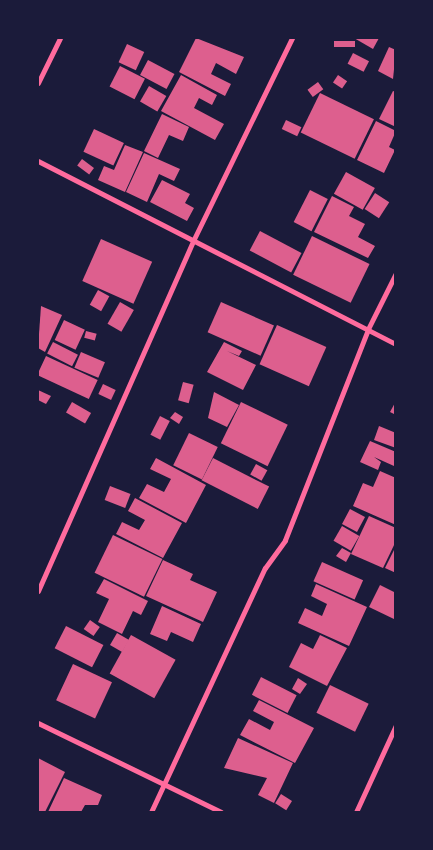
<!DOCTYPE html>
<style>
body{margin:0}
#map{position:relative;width:433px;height:850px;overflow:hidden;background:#1b1b3a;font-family:"DM Sans",sans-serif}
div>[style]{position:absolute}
.building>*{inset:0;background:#dd5f8e;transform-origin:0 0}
.minor>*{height:5px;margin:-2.5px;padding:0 2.5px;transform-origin:2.5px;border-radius:2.5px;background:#ff6b9d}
span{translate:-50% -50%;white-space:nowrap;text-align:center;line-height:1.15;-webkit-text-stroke:5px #1b1b3a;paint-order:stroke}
.frame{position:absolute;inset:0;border:39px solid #1b1b3a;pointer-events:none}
</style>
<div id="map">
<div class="building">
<div style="clip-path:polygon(196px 38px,244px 57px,236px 74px,216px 63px,211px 74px,231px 84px,225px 96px,179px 72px)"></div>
<div style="clip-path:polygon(354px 38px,379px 38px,373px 49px)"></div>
<div style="left:334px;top:41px;width:21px;height:6px"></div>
<div style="left:127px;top:44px;width:19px;height:20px;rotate:25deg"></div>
<div style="clip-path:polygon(389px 47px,396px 50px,393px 79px,378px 71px)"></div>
<div style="left:353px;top:53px;width:18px;height:12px;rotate:27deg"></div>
<div style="left:148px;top:60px;width:30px;height:17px;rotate:28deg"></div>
<div style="left:120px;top:66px;width:28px;height:23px;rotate:27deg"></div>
<div style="clip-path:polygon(181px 75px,217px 95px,212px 105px,199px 98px,194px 108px,224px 124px,215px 140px,161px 111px)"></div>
<div style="left:338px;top:75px;width:11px;height:9px;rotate:34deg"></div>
<div style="left:318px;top:82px;width:9px;height:13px;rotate:54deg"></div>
<div style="left:149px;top:86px;width:20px;height:18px;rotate:30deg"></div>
<div style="clip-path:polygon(393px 91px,396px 92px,396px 127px,379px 119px)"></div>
<div style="left:320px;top:93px;width:60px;height:44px;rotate:26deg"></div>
<div style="clip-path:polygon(162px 114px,189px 127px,183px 141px,169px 135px,158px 158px,144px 151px)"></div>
<div style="left:286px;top:120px;width:17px;height:10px;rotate:25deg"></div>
<div style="clip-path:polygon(376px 121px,396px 131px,389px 147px,395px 150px,384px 173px,357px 160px)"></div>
<div style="left:94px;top:129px;width:33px;height:25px;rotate:25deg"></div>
<div style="clip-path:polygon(125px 145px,143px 152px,125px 192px,98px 180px,104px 166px,114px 170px)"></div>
<div style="clip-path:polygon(144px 153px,180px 169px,174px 181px,159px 174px,147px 202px,126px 192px)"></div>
<div style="left:82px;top:159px;width:15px;height:8px;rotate:37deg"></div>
<div style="left:346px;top:172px;width:33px;height:25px;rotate:29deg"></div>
<div style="clip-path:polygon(162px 180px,190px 194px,185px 203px,194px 208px,187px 221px,150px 202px)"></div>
<div style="left:310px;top:190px;width:20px;height:36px;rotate:27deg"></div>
<div style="left:375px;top:193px;width:17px;height:19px;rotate:33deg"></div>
<div style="clip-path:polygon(332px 196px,354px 207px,349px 216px,365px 224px,358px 237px,375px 246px,368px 258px,314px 232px)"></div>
<div style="left:260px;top:231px;width:47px;height:22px;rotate:28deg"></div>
<div style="left:312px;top:236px;width:64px;height:43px;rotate:26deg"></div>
<div style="left:101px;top:239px;width:56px;height:46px;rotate:24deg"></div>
<div style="left:98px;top:290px;width:13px;height:17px;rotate:29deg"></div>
<div style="left:120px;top:302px;width:16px;height:25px;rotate:30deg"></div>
<div style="left:221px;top:302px;width:58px;height:33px;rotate:24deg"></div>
<div style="clip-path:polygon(41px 306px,62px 315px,45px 352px,38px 348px)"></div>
<div style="left:64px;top:320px;width:23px;height:22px;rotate:25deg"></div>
<div style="left:277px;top:325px;width:54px;height:43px;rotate:24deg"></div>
<div style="left:86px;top:331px;width:11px;height:7px;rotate:15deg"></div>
<div style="left:53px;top:342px;width:28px;height:13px;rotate:27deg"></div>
<div style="clip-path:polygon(224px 342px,242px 351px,239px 356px,227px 351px,256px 365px,243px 390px,207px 372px)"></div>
<div style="left:81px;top:352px;width:26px;height:17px;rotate:23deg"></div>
<div style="left:46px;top:356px;width:57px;height:21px;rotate:25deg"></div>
<div style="left:183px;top:382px;width:11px;height:19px;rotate:15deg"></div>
<div style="left:103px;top:384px;width:14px;height:11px;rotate:25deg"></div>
<div style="clip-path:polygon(38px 390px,51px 396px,46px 404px,38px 400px)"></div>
<div style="clip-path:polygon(214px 392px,239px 405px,227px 427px,208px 418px)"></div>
<div style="clip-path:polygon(396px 401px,396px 415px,390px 412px)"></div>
<div style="left:72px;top:402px;width:22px;height:12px;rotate:30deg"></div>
<div style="left:241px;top:402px;width:52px;height:46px;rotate:26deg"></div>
<div style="clip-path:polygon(175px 412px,183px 417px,179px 424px,170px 418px)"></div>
<div style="left:160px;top:416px;width:11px;height:21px;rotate:27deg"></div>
<div style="clip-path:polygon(379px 426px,396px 433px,396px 448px,374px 440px)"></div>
<div style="left:189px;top:433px;width:32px;height:36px;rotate:26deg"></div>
<div style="clip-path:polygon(370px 441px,396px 452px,394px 466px,374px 457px,381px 462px,378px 470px,360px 462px)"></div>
<div style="clip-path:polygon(156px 458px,206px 485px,186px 523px,139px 498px,147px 484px,164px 492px,171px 479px,150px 469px)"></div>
<div style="left:213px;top:458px;width:63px;height:25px;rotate:27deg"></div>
<div style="left:256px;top:464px;width:13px;height:12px;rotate:29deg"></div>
<div style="clip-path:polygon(380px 471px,396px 478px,396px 525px,353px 506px,363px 483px,373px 487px)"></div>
<div style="left:110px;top:486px;width:22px;height:15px;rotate:21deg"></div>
<div style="clip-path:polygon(135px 498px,182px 523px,163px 558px,116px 534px,122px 522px,139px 530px,145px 520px,128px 511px)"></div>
<div style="left:350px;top:509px;width:17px;height:17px;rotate:28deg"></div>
<div style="clip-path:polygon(369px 516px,396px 528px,396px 541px,383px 568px,351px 554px)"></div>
<div style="left:342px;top:526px;width:20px;height:17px;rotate:30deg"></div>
<div style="left:113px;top:535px;width:55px;height:42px;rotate:26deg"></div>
<div style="clip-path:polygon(396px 546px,396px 573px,385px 568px)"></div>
<div style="clip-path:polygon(342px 548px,351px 553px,346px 562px,336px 556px)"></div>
<div style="clip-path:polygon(163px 560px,193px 574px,190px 580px,217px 592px,203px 622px,146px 596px)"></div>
<div style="left:322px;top:562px;width:45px;height:21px;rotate:24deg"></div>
<div style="clip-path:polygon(104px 579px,148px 601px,141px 615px,133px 611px,122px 634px,98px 622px,109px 599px,96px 593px)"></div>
<div style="clip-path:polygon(316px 584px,367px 607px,349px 646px,298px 623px,305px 608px,322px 616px,327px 604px,311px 596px)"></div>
<div style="clip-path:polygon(380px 585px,396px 593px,396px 620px,369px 607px)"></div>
<div style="clip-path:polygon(162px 606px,201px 624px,193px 642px,171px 632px,167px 641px,150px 634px)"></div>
<div style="left:90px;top:620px;width:12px;height:11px;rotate:35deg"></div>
<div style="left:66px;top:626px;width:42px;height:25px;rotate:27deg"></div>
<div style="left:117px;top:633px;width:14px;height:14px;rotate:30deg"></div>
<div style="left:131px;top:635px;width:51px;height:44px;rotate:29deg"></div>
<div style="clip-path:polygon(320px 635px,347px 648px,327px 686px,289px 667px,301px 643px,313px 649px)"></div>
<div style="left:73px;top:664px;width:43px;height:40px;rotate:25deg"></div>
<div style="left:261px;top:677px;width:40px;height:20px;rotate:27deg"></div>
<div style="clip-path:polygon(298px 678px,307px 684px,300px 694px,292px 689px)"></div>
<div style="left:330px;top:685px;width:43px;height:31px;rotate:26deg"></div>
<div style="clip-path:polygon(259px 700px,314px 728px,295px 763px,240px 735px,249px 719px,270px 730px,274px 722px,253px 711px)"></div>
<div style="clip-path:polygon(238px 738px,293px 763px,274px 803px,258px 795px,267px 778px,224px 768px)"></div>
<div style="clip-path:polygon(38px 758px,65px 772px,45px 812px,38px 812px)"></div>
<div style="clip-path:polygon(64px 778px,102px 795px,98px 805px,85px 805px,81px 812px,48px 812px)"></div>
<div style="left:281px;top:794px;width:13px;height:11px;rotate:32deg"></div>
</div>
<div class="minor">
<div style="left:38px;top:83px;width:50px;rotate:-63.9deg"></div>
<div style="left:38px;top:161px;width:402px;rotate:27.1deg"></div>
<div style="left:38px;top:591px;width:383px;rotate:-66.1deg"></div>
<div style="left:193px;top:241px;width:226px;rotate:-64deg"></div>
<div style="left:38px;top:723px;width:203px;rotate:25.9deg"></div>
<div style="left:151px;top:812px;width:269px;rotate:-65deg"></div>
<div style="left:265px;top:568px;width:34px;rotate:-54deg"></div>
<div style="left:285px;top:540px;width:227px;rotate:-68.5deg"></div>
<div style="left:368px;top:329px;width:63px;rotate:-63.4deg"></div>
<div style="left:356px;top:812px;width:96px;rotate:-65.3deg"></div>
</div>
<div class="frame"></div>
</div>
